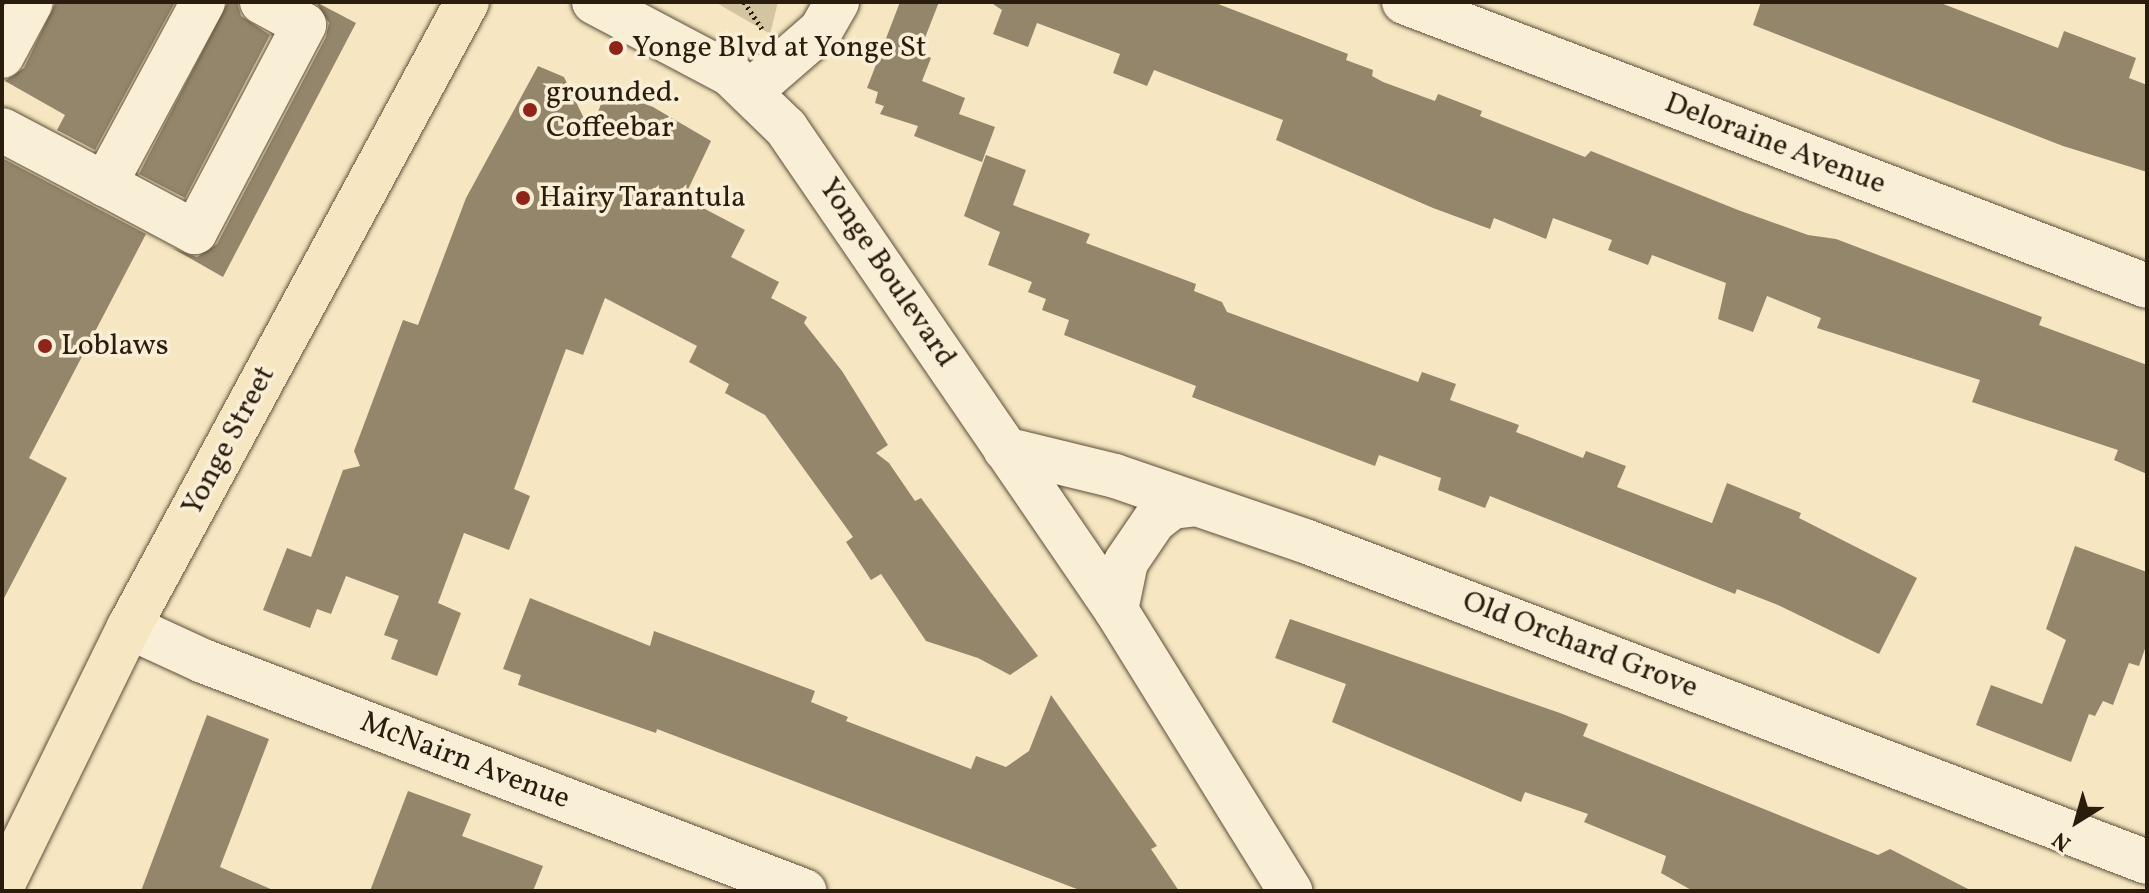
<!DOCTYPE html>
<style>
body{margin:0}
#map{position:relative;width:2149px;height:893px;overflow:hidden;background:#f6e6c1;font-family:Vollkorn,serif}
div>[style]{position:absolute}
.green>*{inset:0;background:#d3c4a2}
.building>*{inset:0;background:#94866b}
.path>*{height:5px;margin-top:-2.5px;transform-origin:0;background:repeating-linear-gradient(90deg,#2a1d0d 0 2px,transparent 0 6px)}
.roads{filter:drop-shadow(0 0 2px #5d4f3a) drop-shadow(0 0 2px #5d4f3a)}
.minor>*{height:44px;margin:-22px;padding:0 22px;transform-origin:22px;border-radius:22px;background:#f9efd7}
.major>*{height:44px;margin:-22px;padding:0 22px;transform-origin:22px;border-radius:22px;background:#f6e6c1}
.dots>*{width:22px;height:22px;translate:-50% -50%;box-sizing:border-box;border:4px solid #f9efd7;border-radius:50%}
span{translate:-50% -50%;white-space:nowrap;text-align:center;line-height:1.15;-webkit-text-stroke:7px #f9efd7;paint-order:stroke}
.poi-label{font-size:30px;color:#2a1d0d}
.left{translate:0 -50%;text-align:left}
.street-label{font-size:30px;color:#2a1d0d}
.frame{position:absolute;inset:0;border:4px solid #2a1d0d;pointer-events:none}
.north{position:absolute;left:2037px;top:781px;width:80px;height:80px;-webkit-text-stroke:6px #f9efd7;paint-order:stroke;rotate:217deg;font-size:22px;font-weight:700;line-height:32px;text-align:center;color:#2a1d0d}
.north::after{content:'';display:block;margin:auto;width:28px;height:36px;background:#2a1d0d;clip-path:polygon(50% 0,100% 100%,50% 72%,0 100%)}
</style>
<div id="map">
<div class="green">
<div style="clip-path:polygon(715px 2px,778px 2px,770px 34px)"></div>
</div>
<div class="building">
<div style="clip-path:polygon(56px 2px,175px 2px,95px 150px,57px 130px,65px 115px,5px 81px,24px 68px)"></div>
<div style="clip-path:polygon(228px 2px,237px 2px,241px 16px,270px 35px,185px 198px,139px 174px)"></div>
<div style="clip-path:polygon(316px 2px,356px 23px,223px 277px,172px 248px,197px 257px,217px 244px,326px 37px,329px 23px)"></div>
<div style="clip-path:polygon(900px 2px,939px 2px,919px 53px,931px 58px,922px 81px,965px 98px,959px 114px,995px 127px,982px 162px,914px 136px,918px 126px,880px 114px,884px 106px,875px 103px,878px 92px,867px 88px)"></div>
<div style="clip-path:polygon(990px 2px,1213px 2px,1348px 54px,1346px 60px,1373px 70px,1372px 76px,1383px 82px,1435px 101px,1438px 94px,1482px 111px,1480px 116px,1585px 157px,1591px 151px,1738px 210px,1808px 235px,1836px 239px,2042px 317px,2039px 325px,2147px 365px,2147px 474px,2114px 460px,2118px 450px,1972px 402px,1980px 380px,1817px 328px,1821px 318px,1767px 296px,1753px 332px,1718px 319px,1726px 283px,1652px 255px,1648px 265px,1608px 250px,1612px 240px,1553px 218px,1546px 239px,1494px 218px,1490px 229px,1433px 208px,1276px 140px,1283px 120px,1154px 70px,1147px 86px,1113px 73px,1120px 54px,1037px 23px,1028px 47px,993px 34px,1002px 10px)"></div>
<div style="clip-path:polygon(1761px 2px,1938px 2px,2058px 48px,2064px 31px,2136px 58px,2129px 78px,2147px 85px,2147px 172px,2063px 146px,1753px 25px)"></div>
<div style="clip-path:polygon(538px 66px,564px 77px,591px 133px,606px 89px,653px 107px,711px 141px,684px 198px,745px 230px,731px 257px,779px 282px,771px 298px,807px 317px,804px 323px,842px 371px,888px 445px,876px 453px,889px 463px,915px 501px,921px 498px,1038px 656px,1010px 675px,978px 658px,926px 641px,881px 574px,871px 580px,846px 542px,853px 537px,765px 415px,725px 393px,729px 384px,689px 362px,697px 346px,605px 298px,583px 355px,566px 349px,514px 489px,530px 496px,509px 550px,464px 533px,438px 603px,461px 613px,437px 676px,391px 659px,398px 640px,384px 635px,399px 596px,346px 576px,331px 614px,317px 609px,310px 628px,263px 610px,287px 548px,311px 557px,343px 470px,360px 466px,354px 451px,403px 320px,418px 325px,466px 198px)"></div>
<div style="clip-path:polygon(986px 155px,1026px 170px,1013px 205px,1090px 234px,1086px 243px,1196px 284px,1194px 291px,1222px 302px,1227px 312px,1418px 382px,1422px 372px,1456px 384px,1450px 400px,1519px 425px,1516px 432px,1583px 458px,1586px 451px,1626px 466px,1617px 487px,1712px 523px,1727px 483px,1801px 513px,1799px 518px,1917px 578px,1879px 654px,1778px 605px,1737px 589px,1735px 594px,1490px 496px,1485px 508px,1438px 490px,1441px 478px,1379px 455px,1375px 466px,1192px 397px,1196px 386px,1064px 335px,1069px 320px,1042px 310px,1046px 299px,1028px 292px,1032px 282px,988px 265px,1000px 232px,964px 216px)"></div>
<div style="clip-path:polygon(2px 158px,146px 234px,29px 458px,67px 478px,2px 602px)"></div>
<div style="clip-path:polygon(2075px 546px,2147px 572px,2147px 643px,2139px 666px,2129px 663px,2113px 705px,2103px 701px,2095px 716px,2089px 714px,2071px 762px,1976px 725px,1991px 685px,2042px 704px,2066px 640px,2046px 629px)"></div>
<div style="clip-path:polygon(530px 598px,650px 646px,654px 631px,815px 691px,811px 702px,848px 717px,846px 721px,971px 769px,976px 756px,1006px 767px,1029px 751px,1051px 695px,1157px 846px,1151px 849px,1179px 891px,1082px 891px,657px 729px,656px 733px,518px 685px,521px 675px,503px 669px)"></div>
<div style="clip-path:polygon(1290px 619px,1560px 713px,1588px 724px,1583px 736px,1878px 855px,1890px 849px,1972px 891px,1693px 891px,1661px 873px,1666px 856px,1584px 822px,1588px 814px,1525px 792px,1521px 802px,1332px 722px,1346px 684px,1275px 658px)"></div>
<div style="clip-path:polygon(207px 715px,269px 739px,220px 867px,275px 891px,141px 891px)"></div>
<div style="clip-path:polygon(408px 791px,471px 814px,462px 836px,543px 866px,533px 891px,370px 891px)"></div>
</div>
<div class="path">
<div style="left:744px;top:2px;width:32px;rotate:56deg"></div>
</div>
<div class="roads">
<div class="minor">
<div style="left:203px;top:2px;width:207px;rotate:118.3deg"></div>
<div style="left:105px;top:184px;width:102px;rotate:28.1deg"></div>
<div style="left:195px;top:232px;width:234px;rotate:-62.2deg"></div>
<div style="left:304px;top:25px;width:48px;rotate:-151.3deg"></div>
<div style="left:594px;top:2px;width:154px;rotate:27.9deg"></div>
<div style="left:730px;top:74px;width:78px;rotate:44deg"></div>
<div style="left:786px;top:128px;width:584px;rotate:55.6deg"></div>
<div style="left:1116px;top:610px;width:331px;rotate:58.2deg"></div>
<div style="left:1404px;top:2px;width:795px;rotate:20.92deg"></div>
<div style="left:2px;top:56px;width:61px;rotate:-61.8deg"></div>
<div style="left:752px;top:90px;width:91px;rotate:-41deg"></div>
<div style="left:821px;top:30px;width:32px;rotate:-60deg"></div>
<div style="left:2px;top:130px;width:116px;rotate:27.7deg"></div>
<div style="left:1005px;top:449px;width:113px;rotate:13.8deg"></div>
<div style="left:1115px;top:476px;width:201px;rotate:18.9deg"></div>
<div style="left:1305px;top:541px;width:901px;rotate:20.87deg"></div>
<div style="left:1116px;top:610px;width:49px;rotate:-78.2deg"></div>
<div style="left:1126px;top:562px;width:50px;rotate:-55.7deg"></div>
<div style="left:1154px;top:521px;width:23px;rotate:-38deg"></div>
<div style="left:1172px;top:507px;width:24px;rotate:-7deg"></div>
<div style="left:129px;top:627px;width:81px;rotate:24.7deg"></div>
<div style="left:203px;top:661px;width:644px;rotate:20.94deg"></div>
</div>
<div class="major">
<div style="left:2px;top:886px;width:288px;rotate:-63.9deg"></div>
<div style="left:129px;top:627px;width:711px;rotate:-61.6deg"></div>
</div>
</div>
<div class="dots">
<div style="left:616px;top:48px;background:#8f2418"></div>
<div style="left:530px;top:110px;background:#8f2418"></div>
<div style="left:523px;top:198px;background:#8f2418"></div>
<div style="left:45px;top:346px;background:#8f2418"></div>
</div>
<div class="poi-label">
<span class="left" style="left:632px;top:48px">Yonge Blvd at Yonge St</span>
<span class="left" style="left:546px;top:110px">grounded.<br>Coffeebar</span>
<span class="left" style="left:539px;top:198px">Hairy Tarantula</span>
<span class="left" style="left:61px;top:346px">Loblaws</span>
</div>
<div class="street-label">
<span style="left:1775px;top:144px;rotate:21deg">Deloraine Avenue</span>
<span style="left:887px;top:273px;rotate:56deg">Yonge Boulevard</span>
<span style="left:229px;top:441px;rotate:-62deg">Yonge Street</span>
<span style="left:1580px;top:645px;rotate:21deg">Old Orchard Grove</span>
<span style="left:465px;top:761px;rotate:21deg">McNairn Avenue</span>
</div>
<div class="frame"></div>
<div class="north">N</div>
</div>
